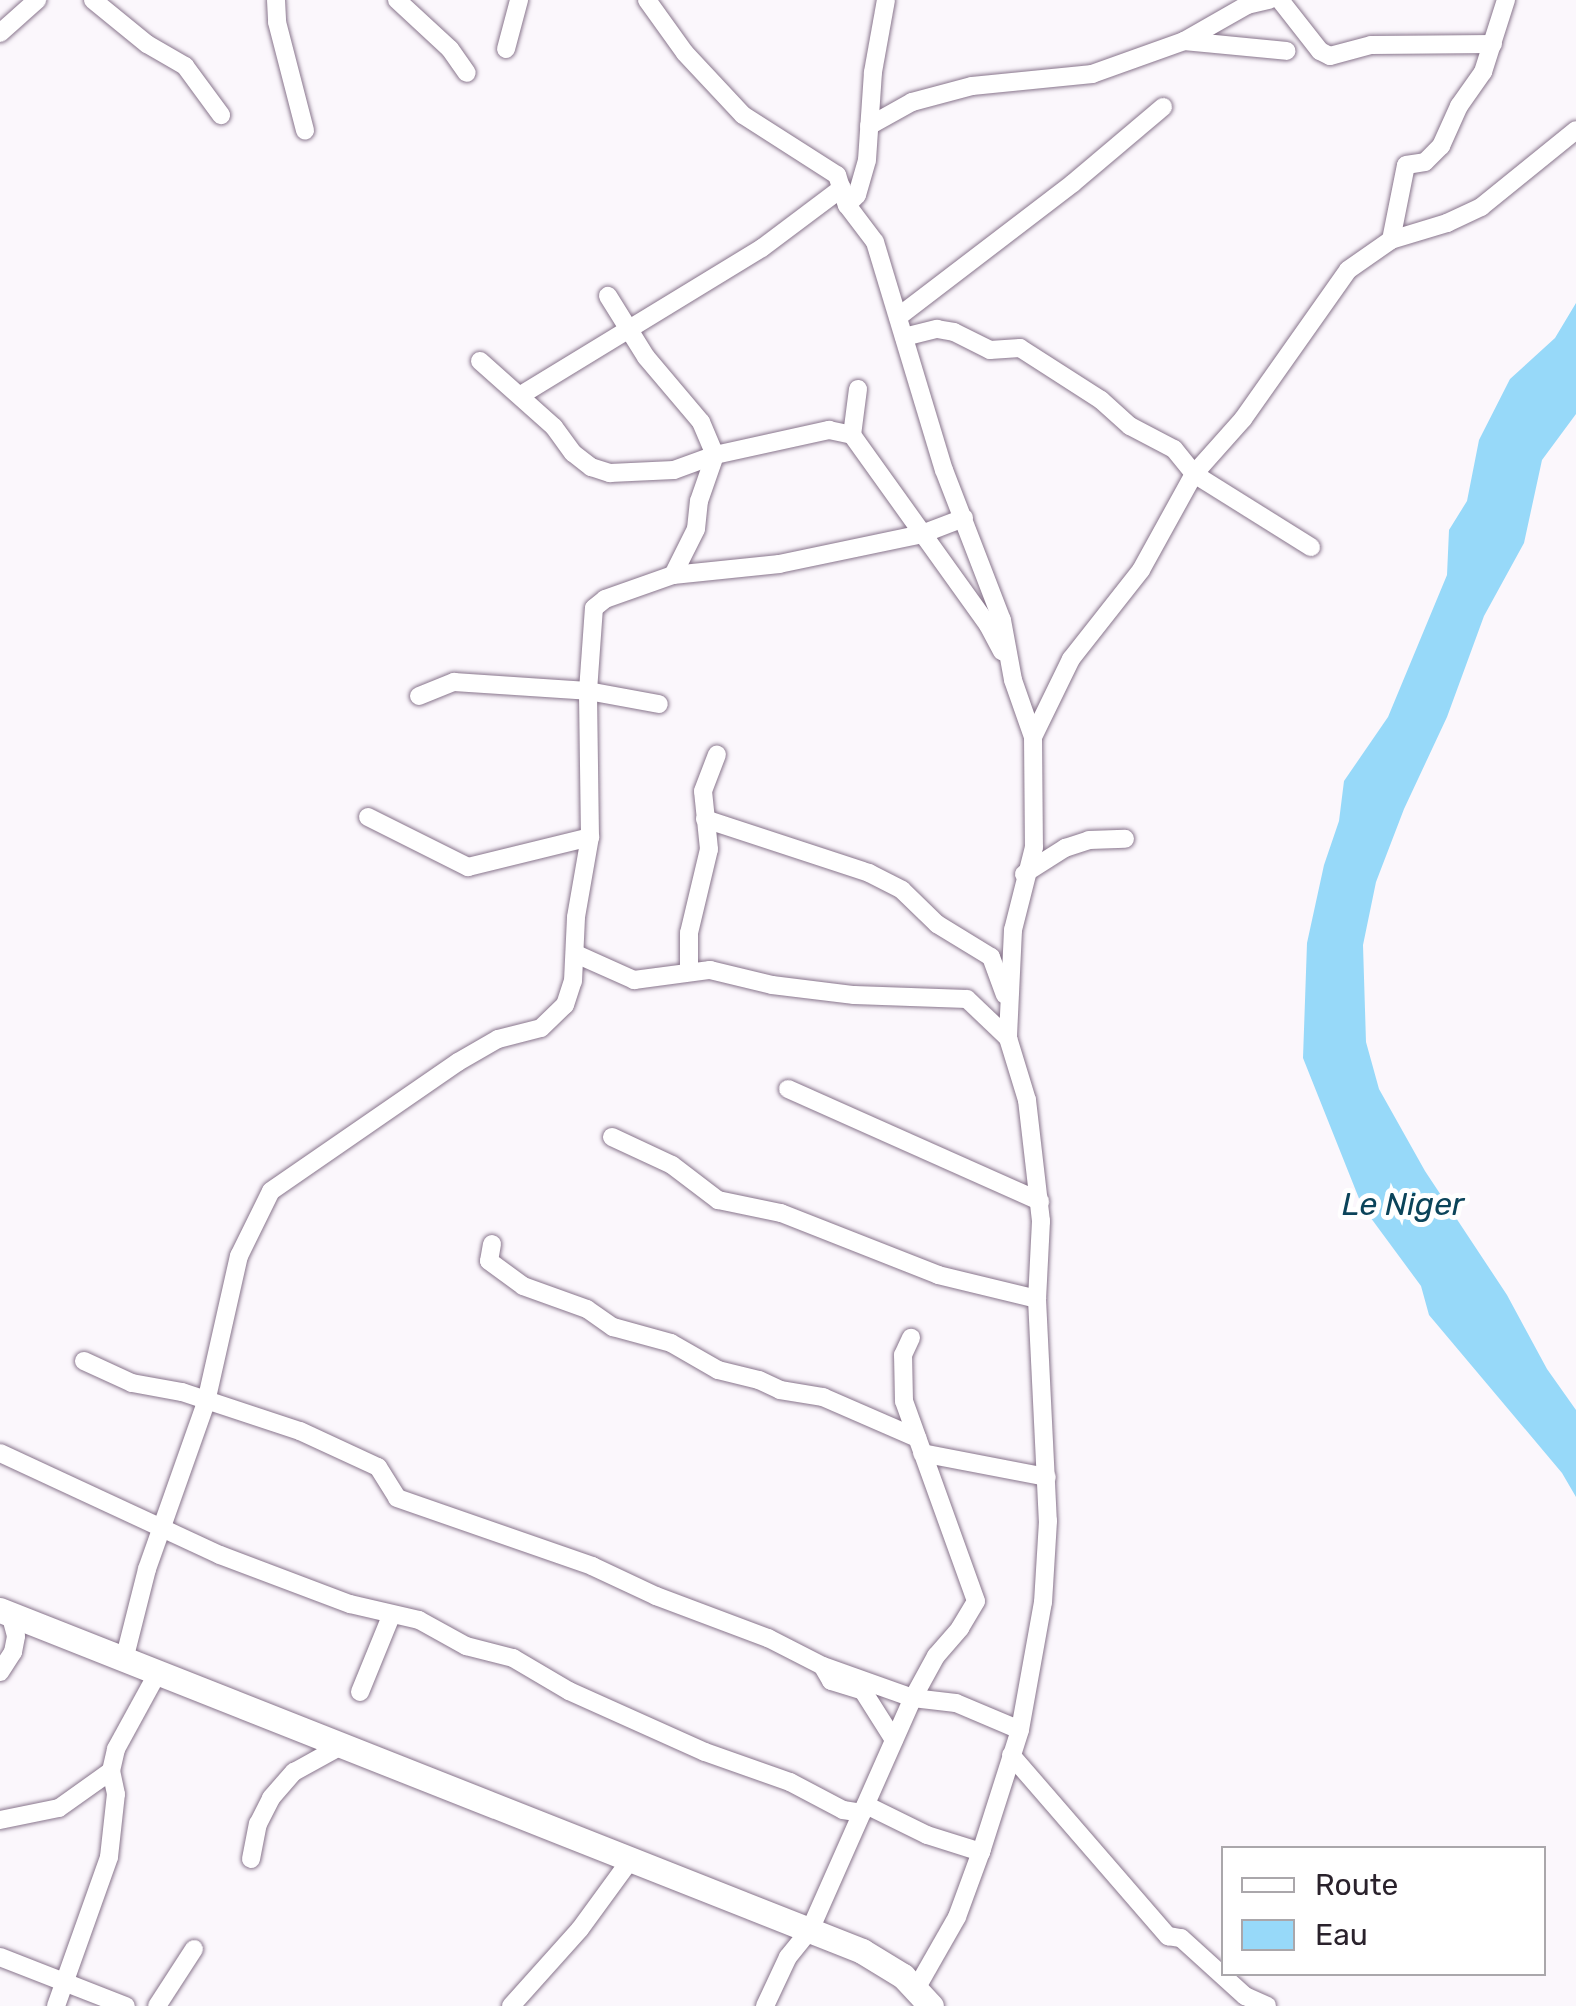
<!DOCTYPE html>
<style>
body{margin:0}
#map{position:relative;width:1576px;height:2006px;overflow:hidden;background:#fbf7fc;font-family:Rubik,sans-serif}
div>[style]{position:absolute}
.water>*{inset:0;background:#97d9f9}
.roads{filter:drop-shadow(0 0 2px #88758c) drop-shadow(0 0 2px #88758c)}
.minor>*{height:18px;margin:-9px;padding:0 9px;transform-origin:9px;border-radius:9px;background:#fff}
.highway>*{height:25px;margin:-12.5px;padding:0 12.5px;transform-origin:12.5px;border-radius:12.5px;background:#fff}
span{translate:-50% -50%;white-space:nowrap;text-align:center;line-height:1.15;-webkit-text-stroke:10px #fff;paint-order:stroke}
.water-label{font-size:32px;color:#0b445a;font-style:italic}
.legend{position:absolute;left:1221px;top:1846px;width:325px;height:130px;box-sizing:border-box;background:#fff;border:2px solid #aaa7ab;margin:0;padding:12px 18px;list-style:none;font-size:30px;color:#2a222c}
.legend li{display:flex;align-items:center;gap:20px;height:50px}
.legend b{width:50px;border:2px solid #aaa7ab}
</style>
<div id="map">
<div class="water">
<div style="clip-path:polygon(1576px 303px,1576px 414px,1542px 460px,1524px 543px,1484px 616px,1447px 717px,1404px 809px,1376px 882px,1363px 945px,1366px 1042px,1379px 1089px,1425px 1171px,1507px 1295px,1547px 1369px,1576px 1410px,1576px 1497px,1562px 1473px,1429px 1315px,1421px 1286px,1362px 1206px,1303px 1058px,1307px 943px,1324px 865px,1339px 821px,1344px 781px,1388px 717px,1447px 575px,1449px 530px,1467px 501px,1479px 440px,1510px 379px,1555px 338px)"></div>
</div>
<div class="roads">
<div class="minor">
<div style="left:93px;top:0;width:70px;rotate:39.2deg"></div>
<div style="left:147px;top:44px;width:44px;rotate:30.1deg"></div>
<div style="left:185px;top:66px;width:61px;rotate:53.7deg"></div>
<div style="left:276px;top:0;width:22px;rotate:87deg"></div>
<div style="left:277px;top:22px;width:112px;rotate:75.5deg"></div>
<div style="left:397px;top:0;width:72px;rotate:42.8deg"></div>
<div style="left:450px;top:49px;width:29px;rotate:55deg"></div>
<div style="left:647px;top:0;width:65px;rotate:54.4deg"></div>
<div style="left:685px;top:53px;width:85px;rotate:46.9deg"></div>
<div style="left:743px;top:115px;width:112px;rotate:32.6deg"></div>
<div style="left:837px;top:175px;width:32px;rotate:72deg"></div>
<div style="left:847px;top:205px;width:46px;rotate:52.9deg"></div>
<div style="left:875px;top:242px;width:238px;rotate:73.2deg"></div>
<div style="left:944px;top:470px;width:161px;rotate:68.9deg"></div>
<div style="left:1002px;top:620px;width:61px;rotate:79.6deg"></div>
<div style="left:1013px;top:680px;width:60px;rotate:70.7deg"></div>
<div style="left:1033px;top:737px;width:110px;rotate:89.5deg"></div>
<div style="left:1034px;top:847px;width:86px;rotate:104.2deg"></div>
<div style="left:1013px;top:930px;width:108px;rotate:92.7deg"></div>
<div style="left:1008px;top:1038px;width:65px;rotate:73deg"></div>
<div style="left:1027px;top:1100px;width:122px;rotate:83.4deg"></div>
<div style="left:1041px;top:1221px;width:78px;rotate:92.9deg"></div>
<div style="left:1037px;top:1299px;width:222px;rotate:87.2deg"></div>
<div style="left:1048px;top:1521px;width:81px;rotate:93.5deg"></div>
<div style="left:1043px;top:1602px;width:130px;rotate:100.2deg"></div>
<div style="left:1020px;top:1730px;width:125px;rotate:107.7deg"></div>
<div style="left:982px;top:1849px;width:72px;rotate:110.2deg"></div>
<div style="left:957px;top:1917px;width:81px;rotate:119.7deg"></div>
<div style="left:1280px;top:0;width:65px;rotate:51.9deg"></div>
<div style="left:1320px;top:51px;width:11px;rotate:27deg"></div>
<div style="left:1330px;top:56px;width:42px;rotate:-15deg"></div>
<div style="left:1371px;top:45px;width:122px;rotate:-0.5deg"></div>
<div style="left:0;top:33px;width:50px;rotate:-41.7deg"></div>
<div style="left:1184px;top:41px;width:103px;rotate:5.5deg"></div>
<div style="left:506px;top:49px;width:51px;rotate:-75.1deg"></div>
<div style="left:869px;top:126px;width:49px;rotate:-29.2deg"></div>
<div style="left:912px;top:102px;width:62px;rotate:-14.9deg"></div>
<div style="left:972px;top:86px;width:121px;rotate:-5.7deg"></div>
<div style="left:1092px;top:74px;width:98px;rotate:-19.7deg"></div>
<div style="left:1184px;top:41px;width:73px;rotate:-29.7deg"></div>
<div style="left:1247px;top:5px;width:23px;rotate:-13deg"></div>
<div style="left:847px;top:205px;width:14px;rotate:-45deg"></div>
<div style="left:857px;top:195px;width:36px;rotate:-74deg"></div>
<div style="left:867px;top:160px;width:88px;rotate:-86.1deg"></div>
<div style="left:873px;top:72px;width:73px;rotate:-79.8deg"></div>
<div style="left:1391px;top:240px;width:76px;rotate:-78.7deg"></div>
<div style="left:1406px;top:165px;width:19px;rotate:-9deg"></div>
<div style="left:1425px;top:162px;width:23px;rotate:-45deg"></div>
<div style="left:1441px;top:146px;width:44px;rotate:-65.8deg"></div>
<div style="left:1459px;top:106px;width:42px;rotate:-54.8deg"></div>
<div style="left:1483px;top:72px;width:76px;rotate:-72.3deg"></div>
<div style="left:898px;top:317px;width:220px;rotate:-37.4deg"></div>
<div style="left:1073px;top:183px;width:118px;rotate:-40.2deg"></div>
<div style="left:904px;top:337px;width:34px;rotate:-14deg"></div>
<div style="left:937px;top:329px;width:17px;rotate:10deg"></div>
<div style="left:954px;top:332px;width:40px;rotate:26.6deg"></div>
<div style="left:990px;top:350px;width:30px;rotate:-4deg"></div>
<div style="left:1020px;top:348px;width:96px;rotate:32.7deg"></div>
<div style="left:1101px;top:400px;width:39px;rotate:42deg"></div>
<div style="left:1130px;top:426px;width:50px;rotate:27.6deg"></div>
<div style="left:1174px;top:449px;width:32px;rotate:51deg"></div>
<div style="left:1194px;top:474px;width:138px;rotate:32deg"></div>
<div style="left:480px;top:361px;width:99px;rotate:41.7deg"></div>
<div style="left:554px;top:427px;width:32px;rotate:54deg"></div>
<div style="left:573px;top:453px;width:23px;rotate:38deg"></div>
<div style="left:591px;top:467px;width:20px;rotate:18deg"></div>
<div style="left:610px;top:473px;width:64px;rotate:-2.7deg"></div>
<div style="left:674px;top:470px;width:44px;rotate:-20.1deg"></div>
<div style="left:715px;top:455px;width:117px;rotate:-12.4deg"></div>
<div style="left:829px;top:430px;width:24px;rotate:12deg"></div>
<div style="left:858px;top:389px;width:46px;rotate:97.4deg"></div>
<div style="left:852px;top:435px;width:234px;rotate:54.4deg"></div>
<div style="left:988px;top:625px;width:30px;rotate:62deg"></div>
<div style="left:521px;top:395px;width:282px;rotate:-31.4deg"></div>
<div style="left:762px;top:248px;width:100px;rotate:-36.9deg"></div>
<div style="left:673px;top:575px;width:107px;rotate:-5.9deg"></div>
<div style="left:779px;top:564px;width:146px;rotate:-11.8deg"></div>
<div style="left:922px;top:534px;width:45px;rotate:-20.9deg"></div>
<div style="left:419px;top:696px;width:38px;rotate:-22deg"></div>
<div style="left:454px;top:682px;width:134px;rotate:3.8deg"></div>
<div style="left:588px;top:691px;width:72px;rotate:10.4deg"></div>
<div style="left:1033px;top:737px;width:87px;rotate:-64deg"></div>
<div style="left:1071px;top:659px;width:113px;rotate:-51.8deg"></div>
<div style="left:1141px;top:570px;width:110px;rotate:-61.1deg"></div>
<div style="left:1194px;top:474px;width:74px;rotate:-48.3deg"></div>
<div style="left:1243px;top:419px;width:182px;rotate:-54.8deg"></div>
<div style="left:1348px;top:270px;width:52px;rotate:-34.9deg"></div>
<div style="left:1391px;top:240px;width:59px;rotate:-16.9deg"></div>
<div style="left:1447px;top:223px;width:38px;rotate:-25deg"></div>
<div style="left:1481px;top:207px;width:122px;rotate:-39deg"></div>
<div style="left:368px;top:817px;width:112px;rotate:26.6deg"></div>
<div style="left:468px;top:867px;width:126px;rotate:-13.8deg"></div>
<div style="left:705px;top:819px;width:173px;rotate:18.2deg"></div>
<div style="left:869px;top:873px;width:37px;rotate:27deg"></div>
<div style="left:902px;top:890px;width:49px;rotate:44.2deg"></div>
<div style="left:937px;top:924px;width:63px;rotate:31.4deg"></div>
<div style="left:991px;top:957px;width:40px;rotate:69.8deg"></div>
<div style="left:1024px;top:874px;width:49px;rotate:-32.4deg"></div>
<div style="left:1065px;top:848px;width:25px;rotate:-18deg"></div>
<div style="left:1089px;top:840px;width:36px;rotate:-2deg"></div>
<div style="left:576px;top:954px;width:64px;rotate:24.1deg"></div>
<div style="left:634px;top:980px;width:77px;rotate:-7.5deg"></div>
<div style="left:710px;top:970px;width:64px;rotate:13.6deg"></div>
<div style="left:772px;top:985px;width:83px;rotate:7deg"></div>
<div style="left:854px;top:995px;width:113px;rotate:2deg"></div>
<div style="left:967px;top:999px;width:57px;rotate:43.6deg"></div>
<div style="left:689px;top:970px;width:37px;rotate:-90deg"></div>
<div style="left:689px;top:933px;width:86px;rotate:-76.6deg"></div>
<div style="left:709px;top:849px;width:58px;rotate:-95.9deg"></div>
<div style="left:703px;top:791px;width:39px;rotate:-69deg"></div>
<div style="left:788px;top:1089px;width:276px;rotate:24deg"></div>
<div style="left:612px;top:1137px;width:66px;rotate:25deg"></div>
<div style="left:672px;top:1165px;width:58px;rotate:37.3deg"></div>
<div style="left:718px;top:1200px;width:64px;rotate:11.7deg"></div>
<div style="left:781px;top:1213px;width:169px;rotate:21.5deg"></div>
<div style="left:938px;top:1275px;width:102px;rotate:13.6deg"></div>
<div style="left:492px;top:1244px;width:17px;rotate:100deg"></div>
<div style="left:489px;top:1261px;width:42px;rotate:36.3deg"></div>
<div style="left:523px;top:1286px;width:68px;rotate:19.8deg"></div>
<div style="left:587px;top:1309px;width:32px;rotate:35deg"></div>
<div style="left:613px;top:1327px;width:60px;rotate:15.4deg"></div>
<div style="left:671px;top:1343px;width:54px;rotate:29.9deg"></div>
<div style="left:718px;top:1370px;width:42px;rotate:13.7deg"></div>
<div style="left:759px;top:1380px;width:23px;rotate:25deg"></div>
<div style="left:780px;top:1390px;width:44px;rotate:9.2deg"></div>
<div style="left:823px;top:1397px;width:103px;rotate:23.6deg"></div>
<div style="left:84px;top:1361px;width:53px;rotate:24.6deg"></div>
<div style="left:132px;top:1383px;width:51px;rotate:10.2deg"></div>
<div style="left:182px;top:1392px;width:124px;rotate:18.3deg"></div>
<div style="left:300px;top:1431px;width:86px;rotate:24.8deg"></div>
<div style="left:378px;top:1467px;width:36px;rotate:58deg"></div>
<div style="left:397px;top:1498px;width:207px;rotate:19.2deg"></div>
<div style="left:592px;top:1566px;width:71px;rotate:25.1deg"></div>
<div style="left:656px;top:1596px;width:120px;rotate:20.6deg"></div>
<div style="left:768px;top:1638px;width:62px;rotate:27deg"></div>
<div style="left:823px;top:1666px;width:96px;rotate:19.6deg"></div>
<div style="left:913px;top:1698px;width:43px;rotate:6.6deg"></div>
<div style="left:956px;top:1703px;width:69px;rotate:22.9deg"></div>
<div style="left:0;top:1453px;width:242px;rotate:24.9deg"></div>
<div style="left:220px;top:1555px;width:139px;rotate:20.7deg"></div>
<div style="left:350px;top:1604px;width:71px;rotate:13.1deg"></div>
<div style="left:419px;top:1620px;width:54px;rotate:29deg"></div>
<div style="left:466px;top:1646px;width:49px;rotate:14.3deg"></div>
<div style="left:513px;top:1658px;width:65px;rotate:30.5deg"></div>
<div style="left:569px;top:1691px;width:149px;rotate:24.2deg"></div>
<div style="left:705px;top:1752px;width:90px;rotate:19.4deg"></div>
<div style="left:790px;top:1782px;width:60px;rotate:27.8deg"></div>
<div style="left:843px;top:1810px;width:19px;rotate:9deg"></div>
<div style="left:922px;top:1453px;width:127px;rotate:10.9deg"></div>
<div style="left:124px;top:1660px;width:94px;rotate:-75.8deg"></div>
<div style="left:147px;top:1569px;width:177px;rotate:-70.5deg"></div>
<div style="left:206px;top:1402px;width:150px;rotate:-77.3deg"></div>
<div style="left:239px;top:1256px;width:72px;rotate:-63.8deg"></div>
<div style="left:271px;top:1191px;width:227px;rotate:-34.6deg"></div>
<div style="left:458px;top:1062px;width:46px;rotate:-29.9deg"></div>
<div style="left:498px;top:1039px;width:44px;rotate:-14.3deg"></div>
<div style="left:541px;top:1028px;width:33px;rotate:-44deg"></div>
<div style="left:565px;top:1005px;width:25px;rotate:-72deg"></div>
<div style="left:573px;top:981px;width:64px;rotate:-87.3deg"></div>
<div style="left:576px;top:917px;width:81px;rotate:-80.1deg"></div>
<div style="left:590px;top:837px;width:146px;rotate:-90.8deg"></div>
<div style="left:588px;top:691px;width:83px;rotate:-85.9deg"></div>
<div style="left:594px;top:608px;width:14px;rotate:-39deg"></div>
<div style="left:605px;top:599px;width:72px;rotate:-19.4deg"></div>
<div style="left:673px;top:575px;width:51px;rotate:-63.4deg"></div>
<div style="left:696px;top:529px;width:28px;rotate:-84deg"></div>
<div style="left:699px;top:501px;width:49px;rotate:-70.8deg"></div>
<div style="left:715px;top:455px;width:36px;rotate:-113deg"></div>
<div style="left:701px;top:422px;width:85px;rotate:-130.2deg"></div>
<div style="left:646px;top:357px;width:72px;rotate:-121.9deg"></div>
<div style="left:823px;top:1667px;width:16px;rotate:60deg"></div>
<div style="left:831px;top:1681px;width:34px;rotate:17deg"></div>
<div style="left:863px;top:1691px;width:58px;rotate:57.7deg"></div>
<div style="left:0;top:1672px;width:24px;rotate:-57deg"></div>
<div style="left:13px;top:1652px;width:16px;rotate:-79deg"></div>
<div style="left:16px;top:1636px;width:23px;rotate:-105deg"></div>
<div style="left:360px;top:1692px;width:82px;rotate:-67.8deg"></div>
<div style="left:1011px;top:1755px;width:240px;rotate:49.1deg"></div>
<div style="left:1168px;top:1936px;width:13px;rotate:9deg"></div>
<div style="left:1181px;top:1938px;width:86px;rotate:42.2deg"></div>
<div style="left:1245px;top:1996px;width:24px;rotate:24deg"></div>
<div style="left:866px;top:1805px;width:68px;rotate:26.2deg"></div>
<div style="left:927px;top:1835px;width:57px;rotate:17.5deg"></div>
<div style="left:0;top:1820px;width:60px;rotate:-11.5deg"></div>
<div style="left:59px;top:1808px;width:64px;rotate:-35.4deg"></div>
<div style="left:251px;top:1859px;width:36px;rotate:-79deg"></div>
<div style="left:258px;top:1824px;width:29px;rotate:-63deg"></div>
<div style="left:271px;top:1798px;width:35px;rotate:-49deg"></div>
<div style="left:294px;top:1772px;width:54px;rotate:-29deg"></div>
<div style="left:0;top:1957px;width:135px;rotate:21.3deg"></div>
<div style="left:56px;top:2006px;width:158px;rotate:-70.4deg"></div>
<div style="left:109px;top:1857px;width:63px;rotate:-83.7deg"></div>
<div style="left:116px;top:1794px;width:24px;rotate:-102deg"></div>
<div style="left:111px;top:1771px;width:23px;rotate:-77deg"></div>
<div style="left:116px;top:1749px;width:85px;rotate:-61.3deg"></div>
<div style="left:157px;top:2006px;width:68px;rotate:-57deg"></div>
<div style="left:511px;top:2006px;width:103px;rotate:-48.1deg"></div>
<div style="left:580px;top:1929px;width:87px;rotate:-53.9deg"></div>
<div style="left:765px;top:2006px;width:54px;rotate:-64.9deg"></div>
<div style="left:788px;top:1957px;width:35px;rotate:-51deg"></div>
<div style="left:810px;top:1930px;width:254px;rotate:-66.1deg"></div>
<div style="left:913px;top:1698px;width:48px;rotate:-61.3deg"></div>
<div style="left:936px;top:1656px;width:37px;rotate:-49deg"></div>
<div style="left:960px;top:1628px;width:31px;rotate:-59deg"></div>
<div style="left:976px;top:1601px;width:213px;rotate:-109.8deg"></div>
<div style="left:904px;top:1401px;width:46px;rotate:-91.2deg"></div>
<div style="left:903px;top:1355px;width:19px;rotate:-65deg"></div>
</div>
<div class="highway">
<div style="left:0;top:1610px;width:927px;rotate:21.58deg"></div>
<div style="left:862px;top:1951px;width:48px;rotate:31.4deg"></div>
<div style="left:903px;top:1976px;width:41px;rotate:47deg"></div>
</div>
</div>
<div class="water-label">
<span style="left:1403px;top:1204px">Le Niger</span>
</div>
<ul class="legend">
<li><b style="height:12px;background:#fff"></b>Route</li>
<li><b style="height:28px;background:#97d9f9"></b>Eau</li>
</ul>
</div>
